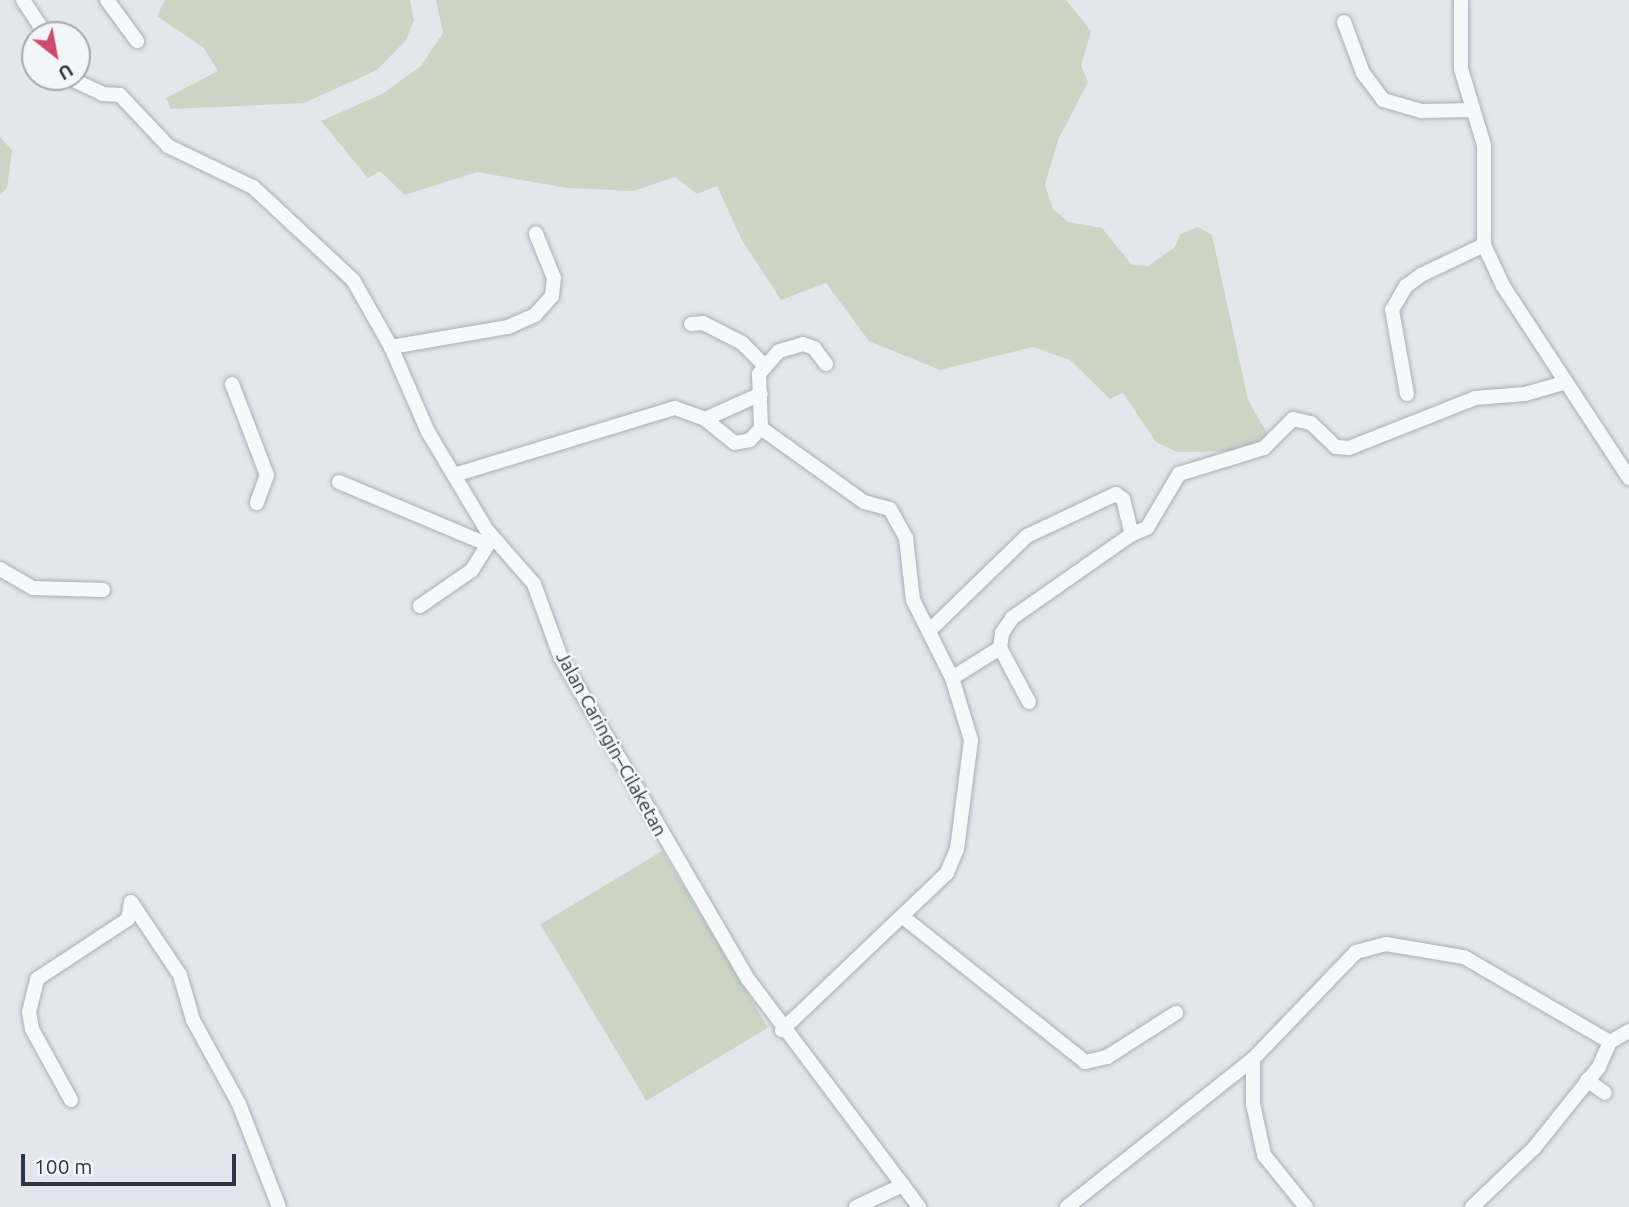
<!DOCTYPE html>
<meta charset="utf-8">
<style>
body{margin:0}
#map{position:relative;width:1629px;height:1207px;overflow:hidden;background:#e3e7eb;font-family:Ubuntu,sans-serif}
div>[style]{position:absolute}
.green>*{inset:0;background:#cbd5c4;transform-origin:0 0}
.roads{filter:drop-shadow(0 0 2px #a8afb6) drop-shadow(0 0 2px #a8afb6)}
.minor>*{height:14px;margin:-7px;padding:0 7px;transform-origin:7px;border-radius:7px;background:#f6f8f9}
span{translate:-50% -50%;white-space:nowrap;text-align:center;line-height:1.15;-webkit-text-stroke:5px #f3f6f8;paint-order:stroke}
.street-label{font-size:19px;color:#2b3744}
.north{position:absolute;left:21px;top:21px;width:70px;height:70px;box-sizing:border-box;background:#f3f6f8;border:2px solid #a3aab0;border-radius:50%;rotate:149deg;font-size:19px;font-weight:700;line-height:28px;text-align:center;color:#2b3744}
.north::after{content:'';display:block;margin:auto;width:24px;height:32px;background:#ce4a6d;clip-path:polygon(50% 0,100% 100%,50% 72%,0 100%)}
.scale{position:absolute;left:21px;top:1154px;width:215px;height:32px;box-sizing:border-box;border:4px solid #2b3744;border-top:0;padding-left:9px;font-size:21px;line-height:24px;white-space:nowrap;color:#2b3744;-webkit-text-stroke:5px #f3f6f8;paint-order:stroke}
</style>
<div id="map">
<div class="green">
<div style="clip-path:polygon(165px 0,410px 0,414px 20px,406px 40px,377px 70px,304px 103px,171px 109px,166px 98px,218px 71px,204px 48px,157px 16px)"></div>
<div style="clip-path:polygon(436px 0,1066px 0,1091px 31px,1081px 65px,1088px 82px,1058px 140px,1045px 185px,1053px 209px,1068px 222px,1102px 228px,1132px 265px,1148px 266px,1175px 247px,1180px 234px,1198px 227px,1212px 235px,1248px 400px,1271px 440px,1258px 451px,1177px 452px,1156px 442px,1123px 393px,1110px 399px,1070px 360px,1033px 347px,940px 370px,869px 341px,826px 283px,781px 300px,742px 240px,717px 186px,697px 194px,675px 177px,634px 191px,567px 188px,477px 172px,405px 195px,380px 171px,368px 178px,321px 121px,382px 94px,421px 66px,443px 33px)"></div>
<div style="clip-path:polygon(0 137px,12px 150px,7px 188px,0 195px)"></div>
<div style="left:662px;top:851px;width:206px;height:142px;rotate:59deg"></div>
</div>
<div class="roads">
<div class="minor">
<div style="left:23px;top:0;width:42px;rotate:56.7deg"></div>
<div style="left:107px;top:0;width:51px;rotate:53.8deg"></div>
<div style="left:1461px;top:0;width:69px;rotate:90deg"></div>
<div style="left:1461px;top:69px;width:79px;rotate:73.2deg"></div>
<div style="left:1484px;top:145px;width:100px;rotate:90deg"></div>
<div style="left:1484px;top:245px;width:45px;rotate:65.1deg"></div>
<div style="left:1503px;top:286px;width:230px;rotate:56.7deg"></div>
<div style="left:1344px;top:22px;width:54px;rotate:69.6deg"></div>
<div style="left:1363px;top:73px;width:34px;rotate:53deg"></div>
<div style="left:1383px;top:100px;width:41px;rotate:15.8deg"></div>
<div style="left:1422px;top:111px;width:51px;rotate:-1.1deg"></div>
<div style="left:67px;top:77px;width:40px;rotate:25deg"></div>
<div style="left:103px;top:94px;width:17px;rotate:3deg"></div>
<div style="left:120px;top:95px;width:70px;rotate:46.7deg"></div>
<div style="left:168px;top:146px;width:94px;rotate:25.8deg"></div>
<div style="left:253px;top:187px;width:137px;rotate:42.9deg"></div>
<div style="left:353px;top:280px;width:77px;rotate:60.4deg"></div>
<div style="left:391px;top:347px;width:93px;rotate:66.5deg"></div>
<div style="left:428px;top:432px;width:113px;rotate:59.1deg"></div>
<div style="left:486px;top:529px;width:73px;rotate:48.9deg"></div>
<div style="left:534px;top:584px;width:79px;rotate:70deg"></div>
<div style="left:561px;top:658px;width:371px;rotate:59.8deg"></div>
<div style="left:748px;top:979px;width:285px;rotate:53.1deg"></div>
<div style="left:691px;top:324px;width:12px;rotate:-5deg"></div>
<div style="left:703px;top:323px;width:44px;rotate:27.1deg"></div>
<div style="left:742px;top:343px;width:33px;rotate:45deg"></div>
<div style="left:391px;top:347px;width:119px;rotate:-9.7deg"></div>
<div style="left:508px;top:327px;width:30px;rotate:-24deg"></div>
<div style="left:535px;top:315px;width:25px;rotate:-48deg"></div>
<div style="left:552px;top:296px;width:18px;rotate:-84deg"></div>
<div style="left:554px;top:278px;width:48px;rotate:-112.2deg"></div>
<div style="left:232px;top:384px;width:97px;rotate:69deg"></div>
<div style="left:267px;top:475px;width:30px;rotate:110deg"></div>
<div style="left:1407px;top:394px;width:85px;rotate:-100.1deg"></div>
<div style="left:1392px;top:310px;width:28px;rotate:-60deg"></div>
<div style="left:1406px;top:286px;width:19px;rotate:-36deg"></div>
<div style="left:1421px;top:275px;width:70px;rotate:-25.5deg"></div>
<div style="left:705px;top:419px;width:61px;rotate:-24.1deg"></div>
<div style="left:761px;top:428px;width:127px;rotate:35.7deg"></div>
<div style="left:864px;top:502px;width:27px;rotate:15deg"></div>
<div style="left:890px;top:509px;width:33px;rotate:61deg"></div>
<div style="left:906px;top:538px;width:62px;rotate:83.6deg"></div>
<div style="left:913px;top:600px;width:87px;rotate:63.4deg"></div>
<div style="left:952px;top:678px;width:65px;rotate:73deg"></div>
<div style="left:971px;top:740px;width:110px;rotate:97.3deg"></div>
<div style="left:957px;top:849px;width:26px;rotate:113deg"></div>
<div style="left:947px;top:873px;width:228px;rotate:136.4deg"></div>
<div style="left:454px;top:475px;width:231px;rotate:-16.9deg"></div>
<div style="left:675px;top:408px;width:32px;rotate:20deg"></div>
<div style="left:705px;top:419px;width:38px;rotate:39deg"></div>
<div style="left:735px;top:443px;width:15px;rotate:-11deg"></div>
<div style="left:750px;top:440px;width:16px;rotate:-47deg"></div>
<div style="left:761px;top:428px;width:54px;rotate:-92.1deg"></div>
<div style="left:759px;top:374px;width:30px;rotate:-49deg"></div>
<div style="left:779px;top:351px;width:25px;rotate:-16deg"></div>
<div style="left:803px;top:344px;width:12px;rotate:20deg"></div>
<div style="left:814px;top:348px;width:20px;rotate:53deg"></div>
<div style="left:339px;top:482px;width:157px;rotate:22.8deg"></div>
<div style="left:0;top:569px;width:38px;rotate:30deg"></div>
<div style="left:33px;top:588px;width:70px;rotate:1.6deg"></div>
<div style="left:420px;top:606px;width:63px;rotate:-34.7deg"></div>
<div style="left:472px;top:570px;width:38px;rotate:-58deg"></div>
<div style="left:930px;top:630px;width:135px;rotate:-44.1deg"></div>
<div style="left:1027px;top:536px;width:98px;rotate:-25.3deg"></div>
<div style="left:1116px;top:494px;width:9px;rotate:36deg"></div>
<div style="left:1123px;top:499px;width:36px;rotate:76deg"></div>
<div style="left:1132px;top:534px;width:16px;rotate:-22deg"></div>
<div style="left:1147px;top:528px;width:63px;rotate:-59.3deg"></div>
<div style="left:1179px;top:474px;width:89px;rotate:-17deg"></div>
<div style="left:1264px;top:448px;width:41px;rotate:-45deg"></div>
<div style="left:1293px;top:419px;width:18px;rotate:13deg"></div>
<div style="left:1311px;top:423px;width:35px;rotate:44deg"></div>
<div style="left:1336px;top:447px;width:13px;rotate:4deg"></div>
<div style="left:1349px;top:448px;width:136px;rotate:-21.6deg"></div>
<div style="left:1475px;top:398px;width:50px;rotate:-4.6deg"></div>
<div style="left:1525px;top:394px;width:41px;rotate:-15.8deg"></div>
<div style="left:952px;top:678px;width:57px;rotate:-32deg"></div>
<div style="left:1029px;top:702px;width:61px;rotate:-118.2deg"></div>
<div style="left:1000px;top:648px;width:15px;rotate:-82deg"></div>
<div style="left:1002px;top:633px;width:18px;rotate:-56deg"></div>
<div style="left:1012px;top:618px;width:146px;rotate:-35deg"></div>
<div style="left:131px;top:902px;width:88px;rotate:56.1deg"></div>
<div style="left:180px;top:975px;width:47px;rotate:73.9deg"></div>
<div style="left:193px;top:1020px;width:96px;rotate:61.3deg"></div>
<div style="left:239px;top:1104px;width:110px;rotate:68.8deg"></div>
<div style="left:903px;top:917px;width:233px;rotate:38.5deg"></div>
<div style="left:1085px;top:1062px;width:23px;rotate:-13deg"></div>
<div style="left:1107px;top:1057px;width:82px;rotate:-32.5deg"></div>
<div style="left:1610px;top:1042px;width:22px;rotate:-30deg"></div>
<div style="left:1253px;top:1059px;width:45px;rotate:90deg"></div>
<div style="left:1253px;top:1104px;width:52px;rotate:77.8deg"></div>
<div style="left:1264px;top:1155px;width:67px;rotate:51.1deg"></div>
<div style="left:1587px;top:1080px;width:22px;rotate:36deg"></div>
<div style="left:71px;top:1100px;width:81px;rotate:-118.8deg"></div>
<div style="left:32px;top:1029px;width:17px;rotate:-100deg"></div>
<div style="left:29px;top:1012px;width:34px;rotate:-76deg"></div>
<div style="left:37px;top:979px;width:109px;rotate:-33.4deg"></div>
<div style="left:128px;top:919px;width:17px;rotate:-80deg"></div>
<div style="left:856px;top:1207px;width:52px;rotate:-25.1deg"></div>
<div style="left:1067px;top:1207px;width:238px;rotate:-38.5deg"></div>
<div style="left:1253px;top:1059px;width:149px;rotate:-46.1deg"></div>
<div style="left:1356px;top:952px;width:31px;rotate:-15deg"></div>
<div style="left:1386px;top:944px;width:79px;rotate:9.5deg"></div>
<div style="left:1464px;top:957px;width:169px;rotate:30.2deg"></div>
<div style="left:1610px;top:1042px;width:27px;rotate:114deg"></div>
<div style="left:1599px;top:1067px;width:104px;rotate:128.7deg"></div>
<div style="left:1534px;top:1148px;width:86px;rotate:136.4deg"></div>
</div>
</div>
<div class="street-label">
<span style="left:611px;top:744px;rotate:61deg">Jalan Caringin–Cilaketan</span>
</div>
<div class="north">U</div>
<div class="scale">100 m</div>
</div>
